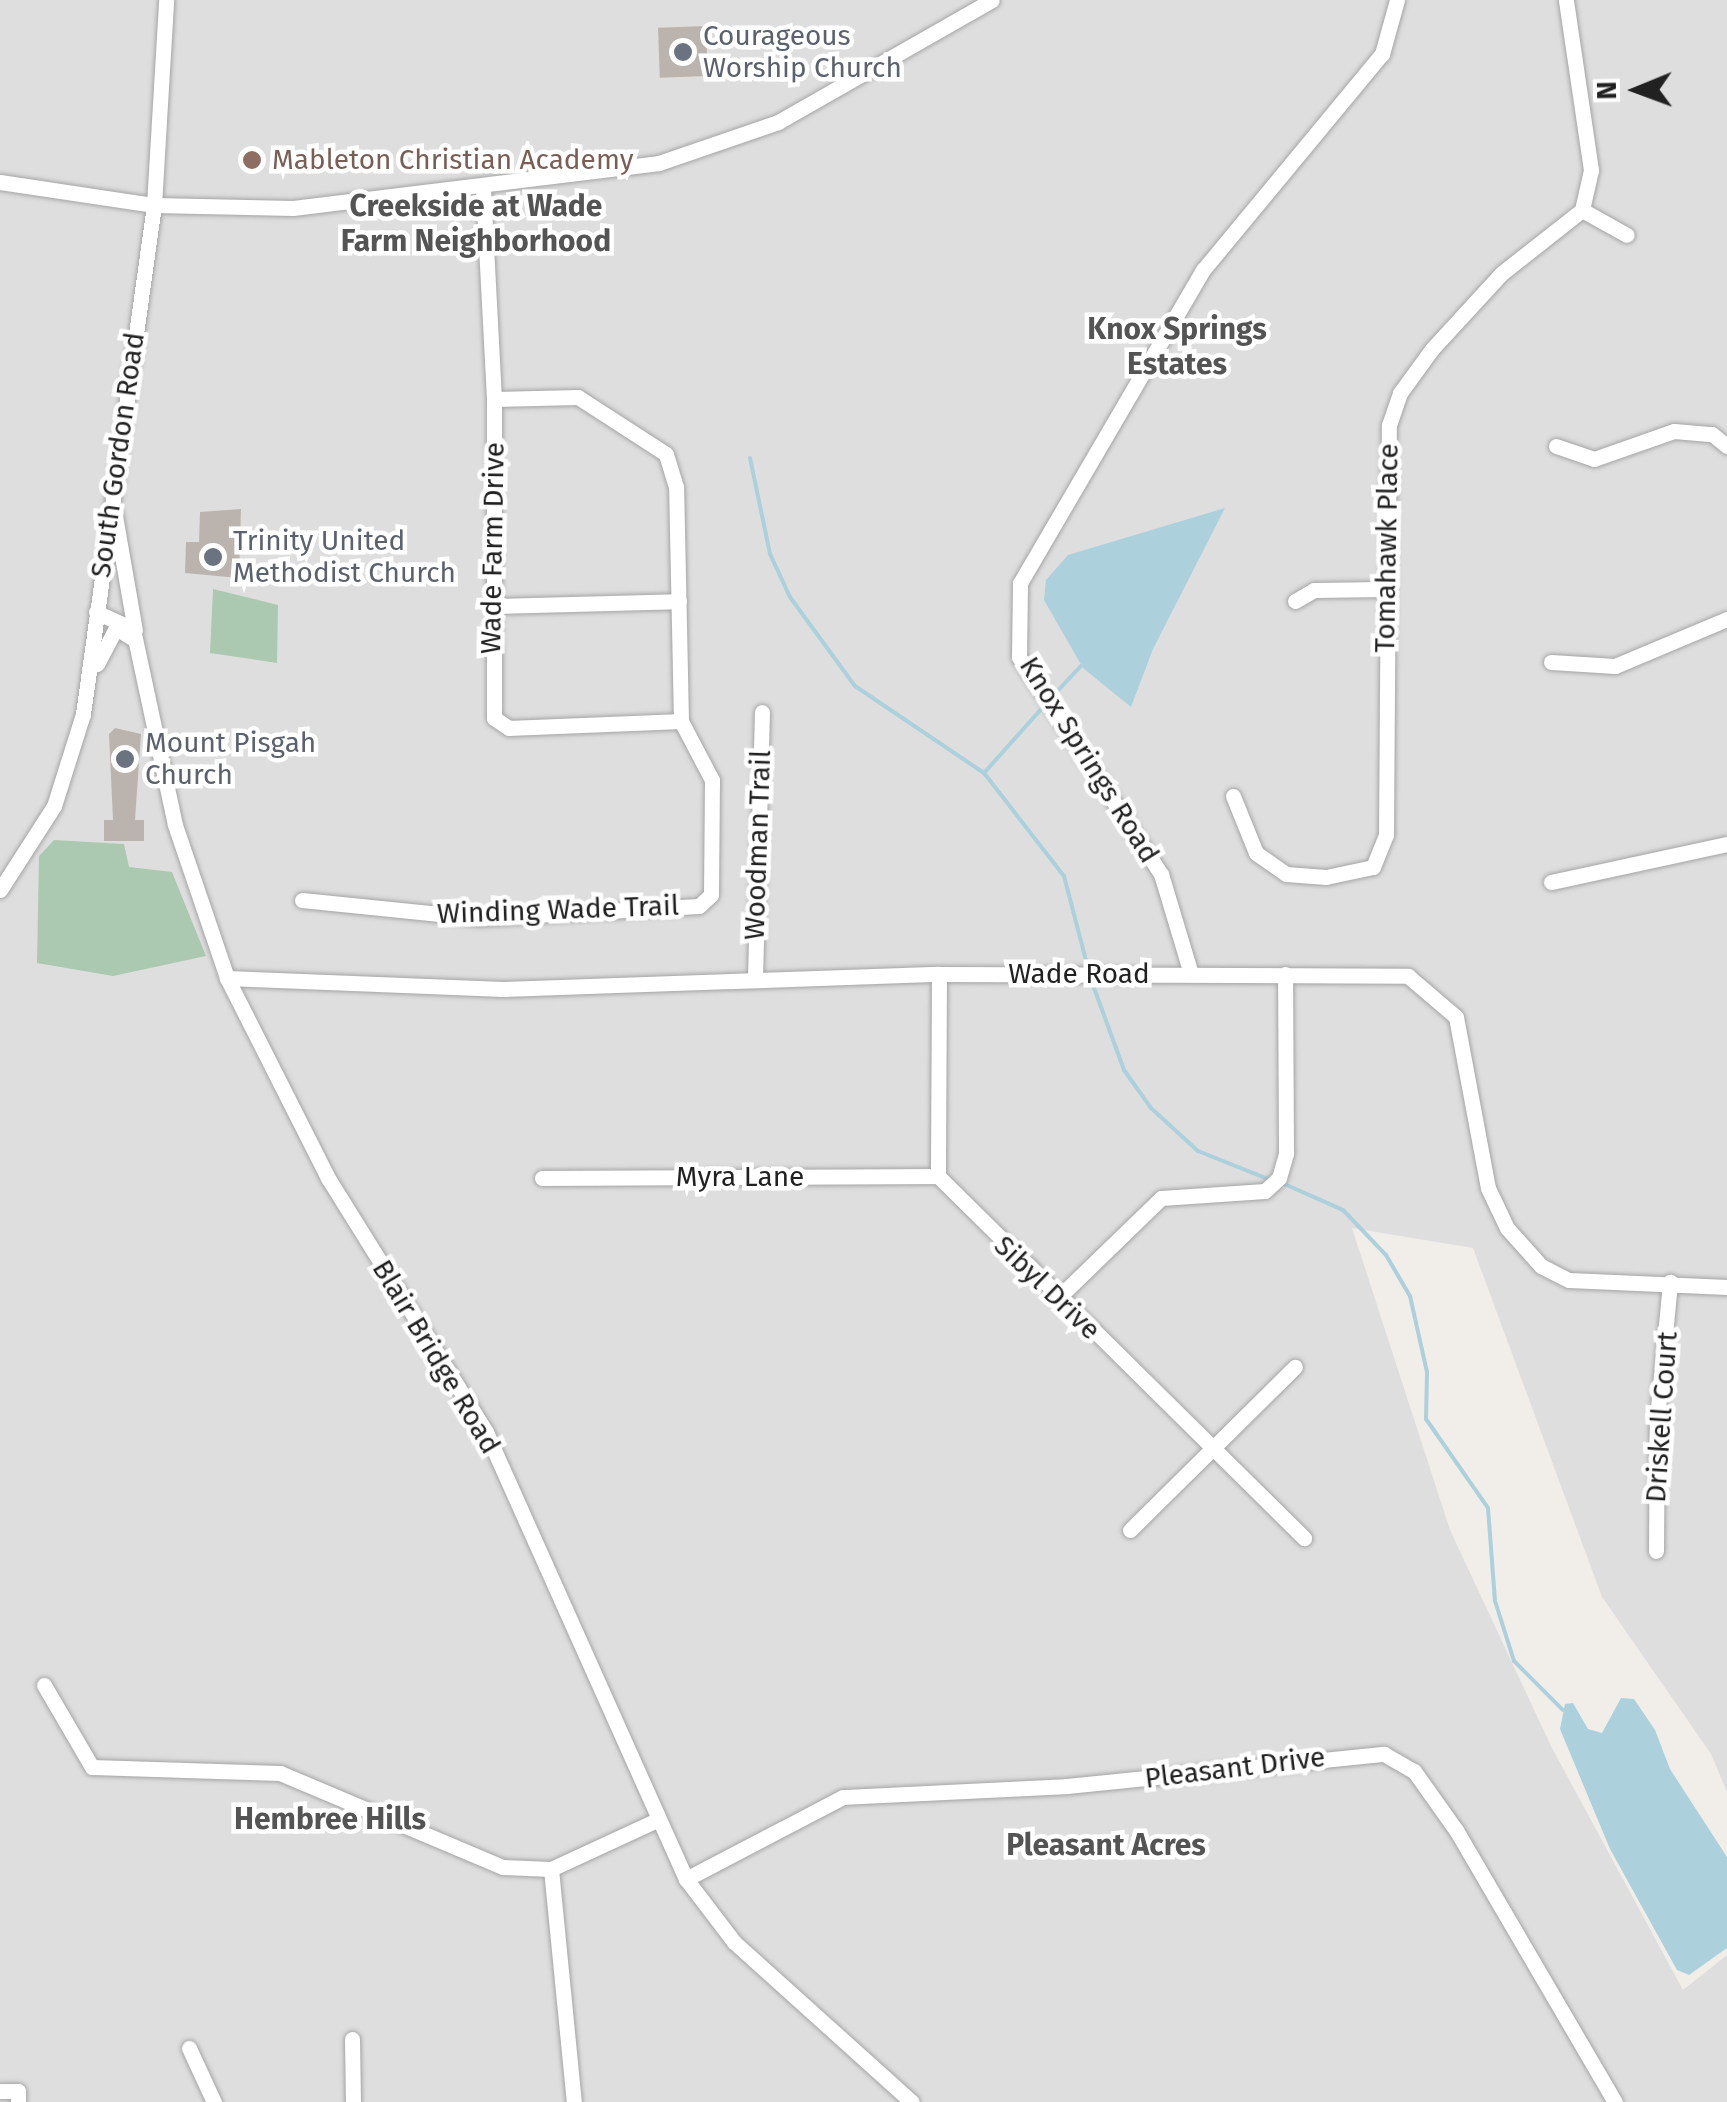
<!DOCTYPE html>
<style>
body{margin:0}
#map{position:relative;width:1727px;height:2102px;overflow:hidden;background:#f1eee9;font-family:"Fira Sans",sans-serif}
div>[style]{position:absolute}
.residential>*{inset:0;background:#dfdede}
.cemetery>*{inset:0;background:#abc9b0}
.water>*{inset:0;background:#acd0dc}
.stream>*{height:4px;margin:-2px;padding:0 2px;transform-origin:2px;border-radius:2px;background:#acd0dc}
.building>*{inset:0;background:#bbb4ae;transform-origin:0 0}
.roads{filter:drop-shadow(0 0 2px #a5a5a5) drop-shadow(0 0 2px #a5a5a5)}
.minor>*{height:15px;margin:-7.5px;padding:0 7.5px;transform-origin:7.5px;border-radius:7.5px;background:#fff}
.dots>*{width:28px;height:28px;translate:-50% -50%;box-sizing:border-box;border:5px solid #fff;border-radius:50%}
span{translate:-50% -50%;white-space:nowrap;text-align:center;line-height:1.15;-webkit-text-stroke:9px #fff;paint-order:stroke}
.worship-label{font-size:28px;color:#5b616d}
.left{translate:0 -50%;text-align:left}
.education-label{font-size:28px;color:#785e54}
.street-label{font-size:28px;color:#212121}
.neighbourhood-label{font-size:30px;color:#545454;font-weight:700}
.north{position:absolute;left:1587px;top:40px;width:100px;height:100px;-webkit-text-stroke:8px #fff;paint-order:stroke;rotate:269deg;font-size:28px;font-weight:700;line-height:40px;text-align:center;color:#212121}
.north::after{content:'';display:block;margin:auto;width:35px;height:45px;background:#212121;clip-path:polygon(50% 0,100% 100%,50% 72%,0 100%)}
</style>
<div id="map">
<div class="residential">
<div style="clip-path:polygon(0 0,1727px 0,1727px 1792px,1711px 1754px,1602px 1597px,1473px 1248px,1352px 1228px,1450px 1530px,1552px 1748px,1683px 1990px,1727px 1955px,1727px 2102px,0 2102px)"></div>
</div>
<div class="cemetery">
<div style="clip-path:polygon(213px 589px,278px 605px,277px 663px,210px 653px)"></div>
<div style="clip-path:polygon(54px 840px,124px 844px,129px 867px,172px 872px,206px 956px,113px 976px,37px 963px,39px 856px)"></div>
</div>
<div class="water">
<div style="clip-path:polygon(1225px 508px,1153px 649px,1131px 707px,1083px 668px,1044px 600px,1046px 580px,1068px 555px)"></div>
<div style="clip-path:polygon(1621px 1698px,1634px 1699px,1655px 1730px,1670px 1769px,1727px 1857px,1727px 1948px,1689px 1975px,1677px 1970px,1610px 1849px,1560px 1729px,1565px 1704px,1573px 1703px,1588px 1729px,1602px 1733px)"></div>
</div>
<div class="stream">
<div style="left:750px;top:458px;width:98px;rotate:78.2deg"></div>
<div style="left:770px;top:554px;width:47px;rotate:65.1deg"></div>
<div style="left:790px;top:597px;width:110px;rotate:53.9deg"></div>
<div style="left:855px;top:686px;width:156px;rotate:34deg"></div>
<div style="left:984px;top:773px;width:130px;rotate:52.2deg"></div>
<div style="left:1064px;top:876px;width:95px;rotate:75.4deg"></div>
<div style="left:1050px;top:699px;width:45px;rotate:-46.8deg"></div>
<div style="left:984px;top:773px;width:90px;rotate:-48.2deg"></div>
<div style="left:1090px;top:977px;width:99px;rotate:69.9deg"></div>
<div style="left:1124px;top:1070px;width:47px;rotate:54.6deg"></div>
<div style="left:1151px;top:1108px;width:64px;rotate:42.5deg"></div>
<div style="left:1198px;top:1151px;width:75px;rotate:21.8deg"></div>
<div style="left:1282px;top:1183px;width:67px;rotate:23.9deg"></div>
<div style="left:1343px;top:1210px;width:62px;rotate:46.3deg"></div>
<div style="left:1386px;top:1255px;width:48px;rotate:59.7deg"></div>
<div style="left:1410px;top:1296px;width:78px;rotate:77.4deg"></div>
<div style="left:1427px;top:1372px;width:47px;rotate:91.2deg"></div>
<div style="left:1426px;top:1419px;width:108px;rotate:55.1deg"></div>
<div style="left:1488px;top:1508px;width:93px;rotate:85.7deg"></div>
<div style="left:1495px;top:1601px;width:63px;rotate:72.4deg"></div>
<div style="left:1514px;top:1661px;width:69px;rotate:45deg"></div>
</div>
<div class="building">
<div style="left:706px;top:26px;width:50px;height:48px;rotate:88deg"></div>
<div style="clip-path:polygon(241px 509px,239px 578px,185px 573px,186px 542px,199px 542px,200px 512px)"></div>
<div style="clip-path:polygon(115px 728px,141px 734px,135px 820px,144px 820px,144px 841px,104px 841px,104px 820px,113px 820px,109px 734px)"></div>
</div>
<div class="roads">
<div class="minor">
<div style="left:0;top:182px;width:156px;rotate:8.5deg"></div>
<div style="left:154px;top:205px;width:139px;rotate:1.2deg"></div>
<div style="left:293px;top:208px;width:369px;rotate:-7deg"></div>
<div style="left:659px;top:163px;width:126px;rotate:-19deg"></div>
<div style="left:778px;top:122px;width:246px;rotate:-29.7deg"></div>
<div style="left:483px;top:189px;width:210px;rotate:87deg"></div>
<div style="left:494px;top:399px;width:319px;rotate:90deg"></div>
<div style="left:494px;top:718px;width:18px;rotate:34deg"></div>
<div style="left:509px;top:728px;width:172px;rotate:-2.3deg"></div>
<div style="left:1582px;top:210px;width:51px;rotate:29.1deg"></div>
<div style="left:1556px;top:446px;width:40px;rotate:18.9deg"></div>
<div style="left:1594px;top:459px;width:85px;rotate:-19.3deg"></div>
<div style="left:1674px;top:431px;width:38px;rotate:5deg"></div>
<div style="left:1712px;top:434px;width:19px;rotate:39deg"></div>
<div style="left:114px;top:510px;width:122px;rotate:80.1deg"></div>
<div style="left:1295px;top:601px;width:22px;rotate:-30deg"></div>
<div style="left:1314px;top:590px;width:71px;rotate:-0.8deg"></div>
<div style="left:493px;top:606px;width:186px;rotate:-1.5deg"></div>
<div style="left:96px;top:612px;width:41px;rotate:24.7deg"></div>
<div style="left:133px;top:629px;width:200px;rotate:77.9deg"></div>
<div style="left:175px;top:825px;width:162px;rotate:71.2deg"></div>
<div style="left:227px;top:978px;width:224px;rotate:63.2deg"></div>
<div style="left:328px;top:1178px;width:299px;rotate:58.1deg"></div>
<div style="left:486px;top:1432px;width:490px;rotate:65.9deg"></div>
<div style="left:686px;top:1879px;width:79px;rotate:52.7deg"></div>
<div style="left:734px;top:1942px;width:239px;rotate:42deg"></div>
<div style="left:1551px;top:662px;width:64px;rotate:3.6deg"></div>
<div style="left:1615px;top:666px;width:121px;rotate:-22.8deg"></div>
<div style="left:97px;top:664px;width:41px;rotate:-62.2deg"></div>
<div style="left:116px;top:628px;width:22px;rotate:32deg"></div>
<div style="left:1233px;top:796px;width:61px;rotate:68deg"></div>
<div style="left:1256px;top:853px;width:37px;rotate:35deg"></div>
<div style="left:1286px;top:874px;width:40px;rotate:4.3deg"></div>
<div style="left:1326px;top:877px;width:48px;rotate:-12deg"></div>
<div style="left:1373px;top:867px;width:35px;rotate:-68deg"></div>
<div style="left:1386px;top:835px;width:410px;rotate:-89.6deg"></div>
<div style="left:1389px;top:425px;width:34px;rotate:-71deg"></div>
<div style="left:1400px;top:393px;width:54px;rotate:-54deg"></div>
<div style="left:1432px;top:349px;width:103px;rotate:-47.4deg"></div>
<div style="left:1502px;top:273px;width:102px;rotate:-38.2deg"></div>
<div style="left:1582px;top:210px;width:41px;rotate:-77.3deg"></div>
<div style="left:1591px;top:170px;width:172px;rotate:-98.4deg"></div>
<div style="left:1551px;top:882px;width:180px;rotate:-12.2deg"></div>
<div style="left:0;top:890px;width:100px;rotate:-57.3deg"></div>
<div style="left:54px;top:806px;width:96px;rotate:-72.5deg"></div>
<div style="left:83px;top:714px;width:514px;rotate:-82.06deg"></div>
<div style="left:154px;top:205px;width:205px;rotate:-86.6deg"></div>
<div style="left:302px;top:900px;width:178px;rotate:5.8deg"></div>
<div style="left:479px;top:918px;width:220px;rotate:-3.1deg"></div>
<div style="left:699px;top:906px;width:16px;rotate:-43deg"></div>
<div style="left:711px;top:895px;width:115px;rotate:-89.5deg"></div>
<div style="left:712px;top:780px;width:67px;rotate:-117.7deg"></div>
<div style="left:681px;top:721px;width:234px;rotate:-91.2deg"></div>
<div style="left:676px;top:487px;width:34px;rotate:-107deg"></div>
<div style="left:666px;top:454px;width:105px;rotate:-147.1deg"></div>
<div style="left:578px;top:397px;width:84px;rotate:178.6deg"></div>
<div style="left:939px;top:974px;width:202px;rotate:90.3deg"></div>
<div style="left:938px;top:1176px;width:515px;rotate:44.69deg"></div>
<div style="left:1191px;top:974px;width:104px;rotate:-106.7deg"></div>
<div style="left:1161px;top:874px;width:259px;rotate:-123.2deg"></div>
<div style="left:1019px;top:657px;width:74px;rotate:-89.2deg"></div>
<div style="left:1020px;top:583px;width:363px;rotate:-59.7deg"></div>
<div style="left:1203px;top:270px;width:281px;rotate:-50.4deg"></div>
<div style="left:1382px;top:54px;width:56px;rotate:-74.5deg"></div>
<div style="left:227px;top:978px;width:276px;rotate:2.3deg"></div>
<div style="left:503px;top:989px;width:436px;rotate:-2deg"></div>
<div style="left:939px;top:974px;width:469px;rotate:0.2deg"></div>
<div style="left:1408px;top:976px;width:63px;rotate:40.5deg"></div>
<div style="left:1456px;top:1017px;width:174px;rotate:79.4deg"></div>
<div style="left:1488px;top:1188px;width:44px;rotate:64.6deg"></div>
<div style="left:1507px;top:1228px;width:51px;rotate:48.2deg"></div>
<div style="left:1541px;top:1266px;width:31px;rotate:27deg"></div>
<div style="left:1569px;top:1280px;width:158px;rotate:2.5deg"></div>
<div style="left:755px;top:978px;width:266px;rotate:-88.5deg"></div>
<div style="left:542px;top:1178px;width:396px;rotate:-0.3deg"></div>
<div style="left:1060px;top:1296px;width:141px;rotate:-44.1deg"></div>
<div style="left:1161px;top:1198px;width:104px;rotate:-3.9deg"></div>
<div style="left:1265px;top:1191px;width:19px;rotate:-43deg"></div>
<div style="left:1279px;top:1178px;width:26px;rotate:-74deg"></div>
<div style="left:1286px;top:1153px;width:179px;rotate:-90.3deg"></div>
<div style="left:1130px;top:1530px;width:232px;rotate:-44.7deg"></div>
<div style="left:1656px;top:1551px;width:133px;rotate:-89.6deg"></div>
<div style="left:1657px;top:1418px;width:137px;rotate:-84.5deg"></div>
<div style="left:44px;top:1685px;width:95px;rotate:59.7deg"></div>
<div style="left:92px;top:1767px;width:188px;rotate:1.8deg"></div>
<div style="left:280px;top:1773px;width:242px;rotate:22.9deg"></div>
<div style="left:503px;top:1867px;width:48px;rotate:2.4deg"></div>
<div style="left:551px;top:1869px;width:115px;rotate:-24.8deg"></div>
<div style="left:551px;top:1869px;width:234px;rotate:84.4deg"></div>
<div style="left:686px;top:1879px;width:177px;rotate:-27.6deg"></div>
<div style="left:843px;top:1797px;width:224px;rotate:-2.8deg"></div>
<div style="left:1067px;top:1786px;width:319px;rotate:-5.8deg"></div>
<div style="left:1384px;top:1754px;width:34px;rotate:30deg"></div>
<div style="left:1414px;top:1771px;width:72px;rotate:54.6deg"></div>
<div style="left:1456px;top:1830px;width:315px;rotate:59.7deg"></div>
<div style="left:352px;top:2039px;width:63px;rotate:89.1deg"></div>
<div style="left:189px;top:2048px;width:60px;rotate:65.2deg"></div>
<div style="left:0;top:2091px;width:18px"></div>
<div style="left:18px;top:2091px;width:11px;rotate:90deg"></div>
</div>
</div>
<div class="dots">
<div style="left:683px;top:52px;background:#6b7280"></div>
<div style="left:252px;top:160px;background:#8d6e63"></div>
<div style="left:213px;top:557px;background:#6b7280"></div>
<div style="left:125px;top:759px;background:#6b7280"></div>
</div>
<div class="worship-label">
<span class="left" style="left:703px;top:52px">Courageous<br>Worship Church</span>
<span class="left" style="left:233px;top:557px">Trinity United<br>Methodist Church</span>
<span class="left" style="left:145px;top:759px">Mount Pisgah<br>Church</span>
</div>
<div class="education-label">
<span class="left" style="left:272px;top:160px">Mableton Christian Academy</span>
</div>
<div class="street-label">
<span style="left:118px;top:455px;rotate:-82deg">South Gordon Road</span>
<span style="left:493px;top:548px;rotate:-89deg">Wade Farm Drive</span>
<span style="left:1387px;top:548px;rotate:-89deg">Tomahawk Place</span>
<span style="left:1089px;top:760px;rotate:58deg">Knox Springs Road</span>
<span style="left:758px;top:845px;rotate:-88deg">Woodman Trail</span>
<span style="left:558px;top:910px;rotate:-2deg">Winding Wade Trail</span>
<span style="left:1079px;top:974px">Wade Road</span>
<span style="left:740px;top:1177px">Myra Lane</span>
<span style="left:1047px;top:1288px;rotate:44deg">Sibyl Drive</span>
<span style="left:436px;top:1357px;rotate:59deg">Blair Bridge Road</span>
<span style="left:1662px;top:1417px;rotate:-86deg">Driskell Court</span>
<span style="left:1235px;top:1768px;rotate:-7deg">Pleasant Drive</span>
</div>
<div class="neighbourhood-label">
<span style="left:476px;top:223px">Creekside at Wade<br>Farm Neighborhood</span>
<span style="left:1177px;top:346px">Knox Springs<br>Estates</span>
<span style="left:330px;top:1819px">Hembree Hills</span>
<span style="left:1106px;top:1845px">Pleasant Acres</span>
</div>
<div class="north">N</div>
</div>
